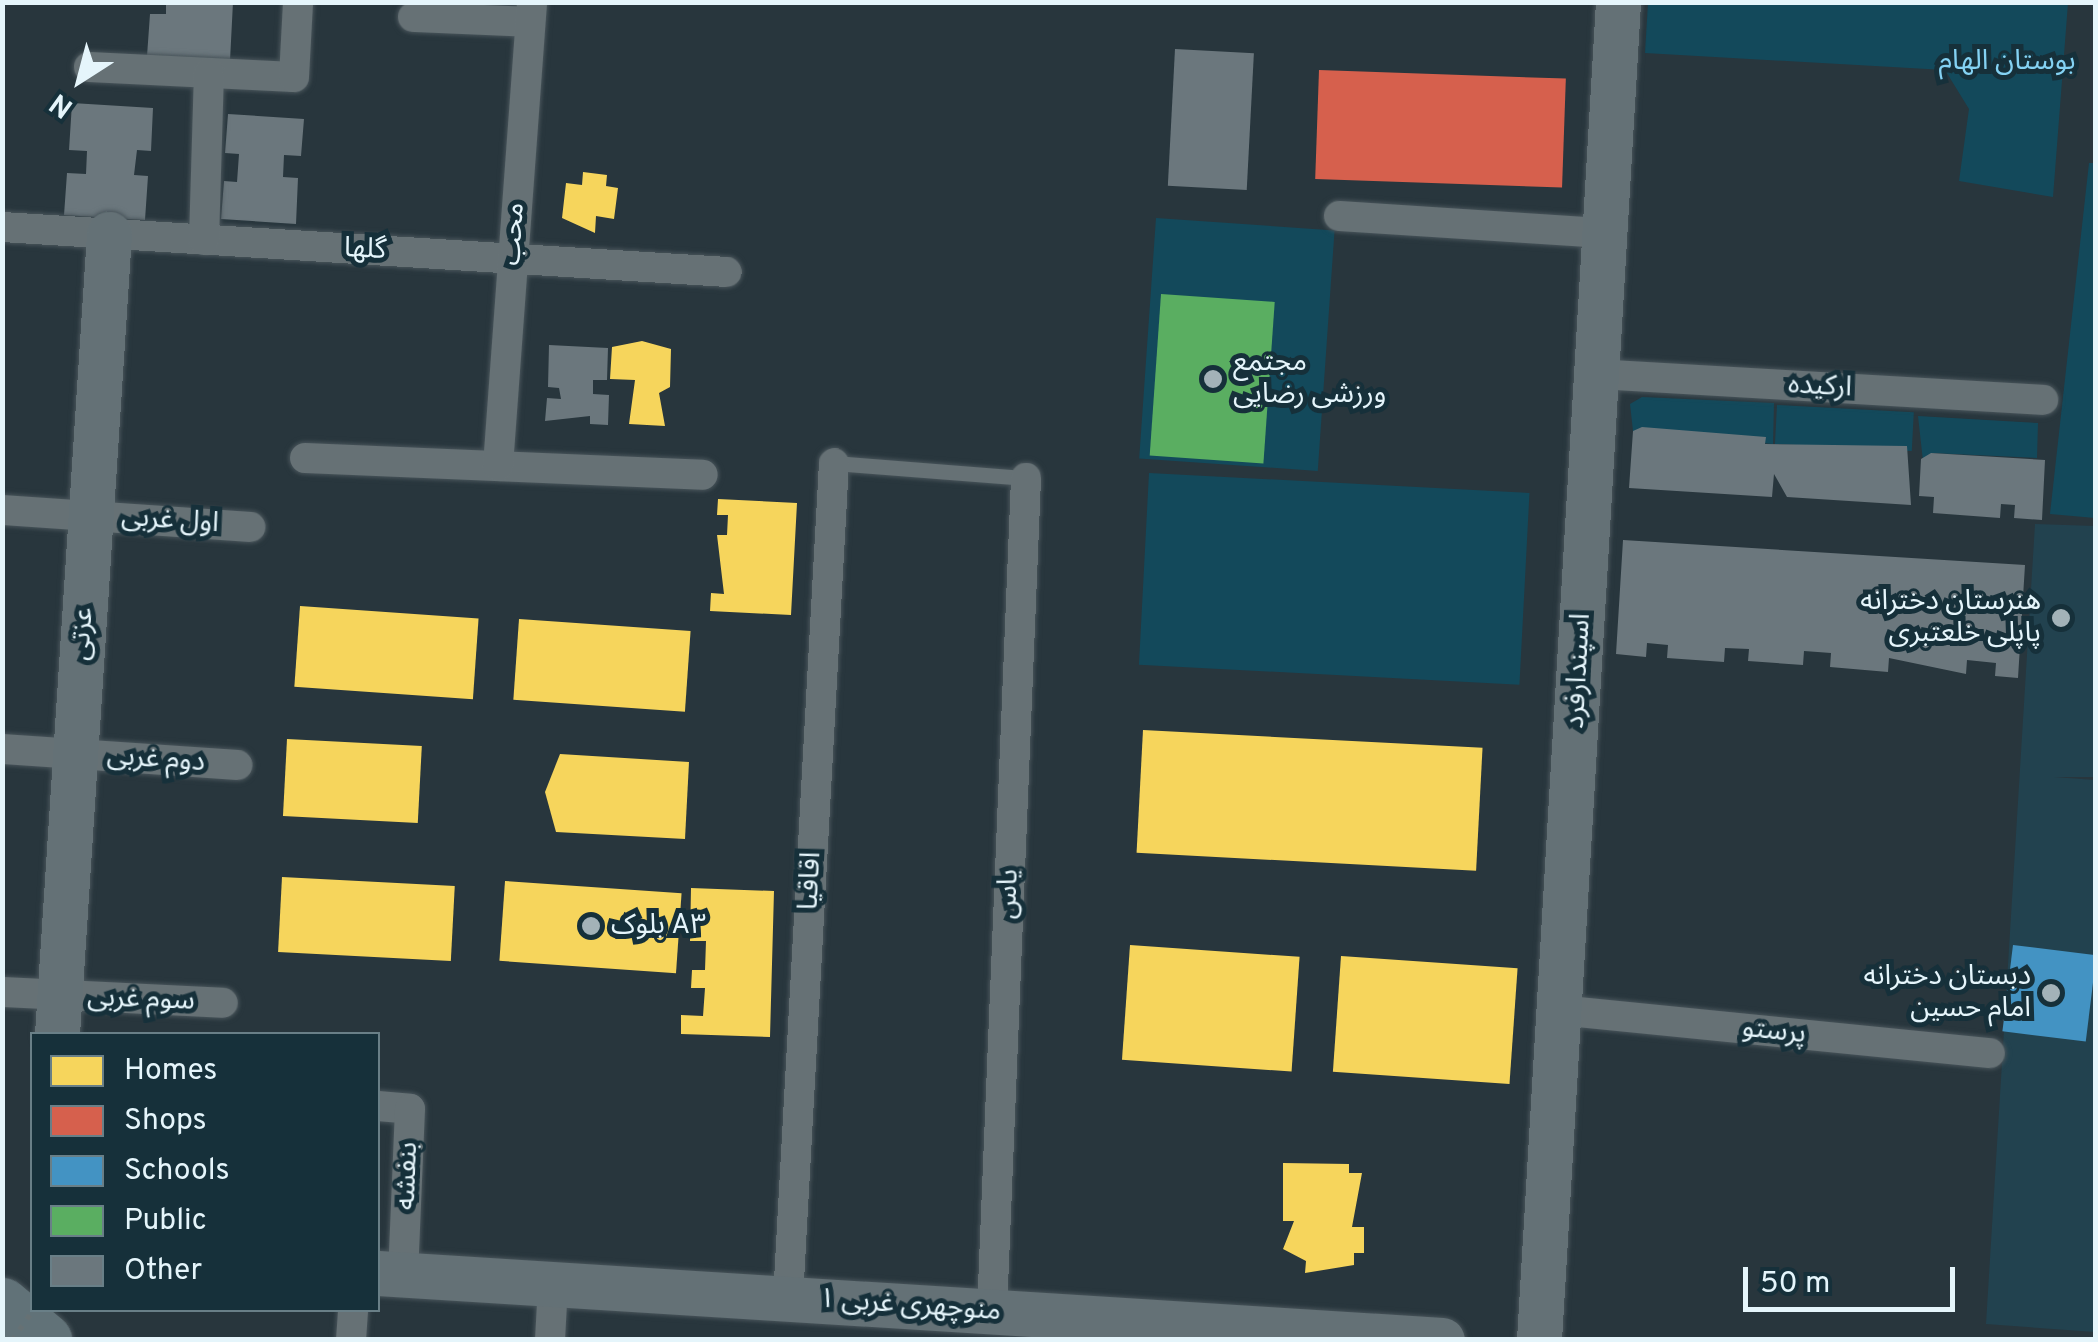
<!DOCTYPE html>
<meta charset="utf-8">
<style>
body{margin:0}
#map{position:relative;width:2098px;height:1342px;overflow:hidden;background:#28363d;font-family:Overpass,"Noto Sans Arabic",sans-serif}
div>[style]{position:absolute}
.built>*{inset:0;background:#22424f}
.green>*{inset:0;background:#13495b;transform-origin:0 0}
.homes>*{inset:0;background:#f6d55c;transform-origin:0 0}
.shops>*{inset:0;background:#d6604d;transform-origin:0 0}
.schools>*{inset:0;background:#4393c3;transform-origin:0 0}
.public>*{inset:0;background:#5aae61;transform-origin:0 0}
.building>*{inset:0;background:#6b777d;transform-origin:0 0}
.roads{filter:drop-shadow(0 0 2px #48545a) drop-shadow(0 0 2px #48545a)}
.lane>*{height:15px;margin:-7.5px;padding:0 7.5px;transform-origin:7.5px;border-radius:7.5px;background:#667175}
.street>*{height:30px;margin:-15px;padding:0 15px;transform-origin:15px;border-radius:15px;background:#667175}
.secondary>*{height:45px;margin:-22.5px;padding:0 22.5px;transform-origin:22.5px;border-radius:22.5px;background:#647176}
.highway>*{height:55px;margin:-27.5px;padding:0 27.5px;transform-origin:27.5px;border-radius:27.5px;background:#617278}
.path-bridge>*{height:5px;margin-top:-2.5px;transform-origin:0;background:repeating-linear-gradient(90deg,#667174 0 5px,transparent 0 13px)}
.dots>*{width:28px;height:28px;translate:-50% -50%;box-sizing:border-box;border:5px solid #16303a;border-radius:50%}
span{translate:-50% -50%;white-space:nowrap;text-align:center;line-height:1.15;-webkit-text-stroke:10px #16303a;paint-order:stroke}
.park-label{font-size:28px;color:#84d2f3}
.street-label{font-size:28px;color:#e5f5fb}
.poi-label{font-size:28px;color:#e5f5fb}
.left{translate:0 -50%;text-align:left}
.right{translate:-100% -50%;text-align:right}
.frame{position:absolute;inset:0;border:5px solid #e5f5fb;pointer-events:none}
.legend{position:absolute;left:30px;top:1032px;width:350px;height:280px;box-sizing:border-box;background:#16303a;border:2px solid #697f87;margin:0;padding:12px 18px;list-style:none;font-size:30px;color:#e5f5fb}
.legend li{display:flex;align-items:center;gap:20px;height:50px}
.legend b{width:50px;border:2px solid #697f87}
.north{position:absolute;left:30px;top:30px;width:100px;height:100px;-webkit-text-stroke:8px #16303a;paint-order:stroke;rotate:216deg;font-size:28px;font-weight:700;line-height:40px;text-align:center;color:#e5f5fb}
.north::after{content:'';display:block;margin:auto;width:35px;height:45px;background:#e5f5fb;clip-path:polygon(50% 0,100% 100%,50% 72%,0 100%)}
.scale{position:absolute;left:1743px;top:1267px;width:212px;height:45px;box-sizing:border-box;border:5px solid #e5f5fb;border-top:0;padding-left:12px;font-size:30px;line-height:35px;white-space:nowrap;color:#e5f5fb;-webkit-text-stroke:8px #16303a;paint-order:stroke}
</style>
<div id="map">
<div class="built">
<div style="clip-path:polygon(2035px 524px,2095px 526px,2095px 777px,2054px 777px,2095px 780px,2095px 1332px,1986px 1324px)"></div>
</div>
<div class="green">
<div style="clip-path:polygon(1648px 3px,2068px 3px,2053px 197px,1959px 181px,1969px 109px,1945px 70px,1645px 53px)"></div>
<div style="clip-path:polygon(2089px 163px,2096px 163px,2095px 518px,2050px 514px)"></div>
<div style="left:1156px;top:218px;width:179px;height:241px;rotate:4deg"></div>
<div style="clip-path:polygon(1642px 397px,1774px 403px,1773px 444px,1633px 431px,1630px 404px)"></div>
<div style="left:1777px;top:405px;width:137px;height:39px;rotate:3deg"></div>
<div style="clip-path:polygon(1918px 416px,2038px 423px,2037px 458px,1932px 453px,1923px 461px)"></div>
<div style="left:1149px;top:473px;width:381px;height:192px;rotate:3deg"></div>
</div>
<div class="homes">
<div style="clip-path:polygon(583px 172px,607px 175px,606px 186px,618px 188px,614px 219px,596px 216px,595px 233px,562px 218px,566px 183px,582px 185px)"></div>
<div style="clip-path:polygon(642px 341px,671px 349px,670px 387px,659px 393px,665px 426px,629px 424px,635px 380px,610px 379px,612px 347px)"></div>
<div style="clip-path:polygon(718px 499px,797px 503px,791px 615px,710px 611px,711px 593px,724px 594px,717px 535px,727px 535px,728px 515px,717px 515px)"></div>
<div style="left:300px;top:606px;width:179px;height:81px;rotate:4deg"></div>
<div style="left:519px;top:619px;width:172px;height:81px;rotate:4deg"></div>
<div style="left:1143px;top:730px;width:340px;height:123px;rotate:3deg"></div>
<div style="left:287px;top:739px;width:135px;height:77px;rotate:3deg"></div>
<div style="clip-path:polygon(560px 754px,689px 762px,685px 839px,556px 832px,545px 792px)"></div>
<div style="left:282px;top:877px;width:173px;height:75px;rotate:3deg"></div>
<div style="left:505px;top:881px;width:177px;height:80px;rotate:4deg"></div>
<div style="clip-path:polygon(691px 888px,774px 891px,770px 1037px,681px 1034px,681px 1015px,703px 1016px,705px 988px,691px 988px,692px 970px,705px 970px,706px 941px,690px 941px)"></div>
<div style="left:1130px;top:945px;width:170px;height:115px;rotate:4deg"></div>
<div style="left:1341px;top:956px;width:177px;height:116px;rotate:4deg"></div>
<div style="clip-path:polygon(1283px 1163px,1349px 1164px,1349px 1173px,1362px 1173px,1352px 1227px,1364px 1227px,1364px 1253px,1354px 1253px,1354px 1265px,1305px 1273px,1306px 1261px,1283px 1249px,1294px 1221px,1283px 1221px)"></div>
</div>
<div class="shops">
<div style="left:1319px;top:70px;width:247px;height:109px;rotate:2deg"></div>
</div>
<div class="schools">
<div style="left:2013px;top:945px;width:84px;height:87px;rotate:7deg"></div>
</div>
<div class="public">
<div style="left:1161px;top:294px;width:114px;height:162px;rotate:4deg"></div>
</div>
<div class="building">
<div style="clip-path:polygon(166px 2px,233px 2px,230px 61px,147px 56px,150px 14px,166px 14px)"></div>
<div style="left:1175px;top:49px;width:79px;height:137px;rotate:3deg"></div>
<div style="clip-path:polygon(72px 103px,153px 108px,151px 151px,137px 150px,134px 175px,148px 176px,145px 220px,64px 215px,67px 173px,86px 174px,87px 151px,69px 150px)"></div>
<div style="clip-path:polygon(228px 114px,304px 119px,301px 156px,284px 155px,283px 177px,298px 178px,296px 224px,221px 219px,224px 181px,237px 182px,239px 154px,225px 153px)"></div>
<div style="clip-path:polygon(549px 345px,608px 348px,607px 380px,593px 380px,593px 394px,609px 395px,608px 425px,590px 424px,590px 416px,545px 421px,547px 398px,561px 399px,559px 388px,548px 387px)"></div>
<div style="clip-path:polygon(1642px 427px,1766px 437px,1765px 444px,1907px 446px,1911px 505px,1787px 497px,1774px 474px,1772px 497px,1629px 488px,1633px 431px)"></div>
<div style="clip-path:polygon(1931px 453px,2045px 460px,2042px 520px,2014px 518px,2015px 505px,2001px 504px,2000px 518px,1933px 513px,1934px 497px,1919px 496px,1921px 459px)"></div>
<div style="clip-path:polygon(1623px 540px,2025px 565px,2018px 678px,1995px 676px,1996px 663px,1967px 660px,1966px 674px,1889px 658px,1888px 672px,1830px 667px,1831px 653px,1804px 651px,1803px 665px,1748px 661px,1749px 649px,1725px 648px,1724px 662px,1667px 658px,1668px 645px,1647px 643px,1646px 657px,1616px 654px)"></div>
</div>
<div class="roads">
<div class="lane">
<div style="left:834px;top:463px;width:193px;rotate:4.5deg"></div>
</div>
<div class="street">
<div style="left:413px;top:17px;width:117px;rotate:2.4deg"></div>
<div style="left:89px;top:67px;width:205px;rotate:2.8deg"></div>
<div style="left:294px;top:77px;width:75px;rotate:-86.9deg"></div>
<div style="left:1339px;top:216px;width:266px;rotate:3.7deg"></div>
<div style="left:2px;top:227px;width:726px;rotate:3.55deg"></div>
<div style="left:204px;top:240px;width:167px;rotate:-88.3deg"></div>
<div style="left:1596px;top:374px;width:448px;rotate:3.3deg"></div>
<div style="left:305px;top:458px;width:398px;rotate:2.4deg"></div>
<div style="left:498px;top:466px;width:465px;rotate:-85.8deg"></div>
<div style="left:2px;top:510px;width:249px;rotate:3.9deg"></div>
<div style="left:2px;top:749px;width:236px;rotate:3.9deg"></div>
<div style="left:2px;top:992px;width:221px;rotate:2.8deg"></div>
<div style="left:1558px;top:1010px;width:434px;rotate:5.7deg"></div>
<div style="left:378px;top:1106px;width:32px;rotate:5deg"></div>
<div style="left:410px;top:1109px;width:166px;rotate:92.4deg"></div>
<div style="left:788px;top:1299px;width:837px;rotate:-86.85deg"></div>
<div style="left:992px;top:1311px;width:834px;rotate:-87.66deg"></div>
<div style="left:351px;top:1340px;width:30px;rotate:-86deg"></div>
<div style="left:550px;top:1340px;width:56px;rotate:-86.9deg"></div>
</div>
<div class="secondary">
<div style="left:57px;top:1034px;width:802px;rotate:-86.28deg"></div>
<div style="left:378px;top:1273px;width:1066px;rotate:3.6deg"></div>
<div style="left:1539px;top:1340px;width:1340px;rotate:-86.62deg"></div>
</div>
<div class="highway">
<div style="left:2px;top:1305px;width:55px;rotate:39.8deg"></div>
</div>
</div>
<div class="path-bridge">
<div style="left:12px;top:1340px;width:37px;rotate:-55deg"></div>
</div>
<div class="dots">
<div style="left:1213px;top:379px;background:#a3b2b8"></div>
<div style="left:2061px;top:618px;background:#a3b2b8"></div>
<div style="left:591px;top:926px;background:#a3b2b8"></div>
<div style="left:2051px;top:993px;background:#a3b2b8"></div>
</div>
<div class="park-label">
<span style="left:2007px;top:62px">بوستان الهام</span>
</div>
<div class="street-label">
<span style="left:514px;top:234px;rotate:-86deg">محب</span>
<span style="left:365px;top:250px;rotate:3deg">گلها</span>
<span style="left:1820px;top:387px;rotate:3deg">ارکیده</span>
<span style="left:170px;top:521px;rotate:4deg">اول غربی</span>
<span style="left:83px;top:634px;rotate:-86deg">عزتی</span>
<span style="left:1579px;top:671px;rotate:-87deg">اسپندارفرد</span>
<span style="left:156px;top:760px;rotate:4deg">دوم غربی</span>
<span style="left:811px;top:881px;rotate:-87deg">اقاقیا</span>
<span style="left:1009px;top:894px;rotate:-88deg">یاس</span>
<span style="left:141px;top:1000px;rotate:2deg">سوم غربی</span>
<span style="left:1774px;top:1032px;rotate:6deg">پرستو</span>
<span style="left:408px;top:1176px;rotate:-88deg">بنفشه</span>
<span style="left:910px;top:1306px;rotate:4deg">منوچهری غربی ۱</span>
</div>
<div class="poi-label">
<span class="left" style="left:1233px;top:379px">مجتمع<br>ورزشی رضایی</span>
<span class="right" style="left:2041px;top:618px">هنرستان دخترانه<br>پاپلی خلعتبری</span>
<span class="left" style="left:611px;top:926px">بلوک A۳</span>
<span class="right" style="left:2031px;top:993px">دبستان دخترانه<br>امام حسین</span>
</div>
<div class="frame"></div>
<ul class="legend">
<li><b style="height:28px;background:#f6d55c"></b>Homes</li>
<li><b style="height:28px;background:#d6604d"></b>Shops</li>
<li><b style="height:28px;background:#4393c3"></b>Schools</li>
<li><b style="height:28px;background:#5aae61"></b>Public</li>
<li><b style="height:28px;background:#6b777d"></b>Other</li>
</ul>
<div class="north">N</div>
<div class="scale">50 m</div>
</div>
